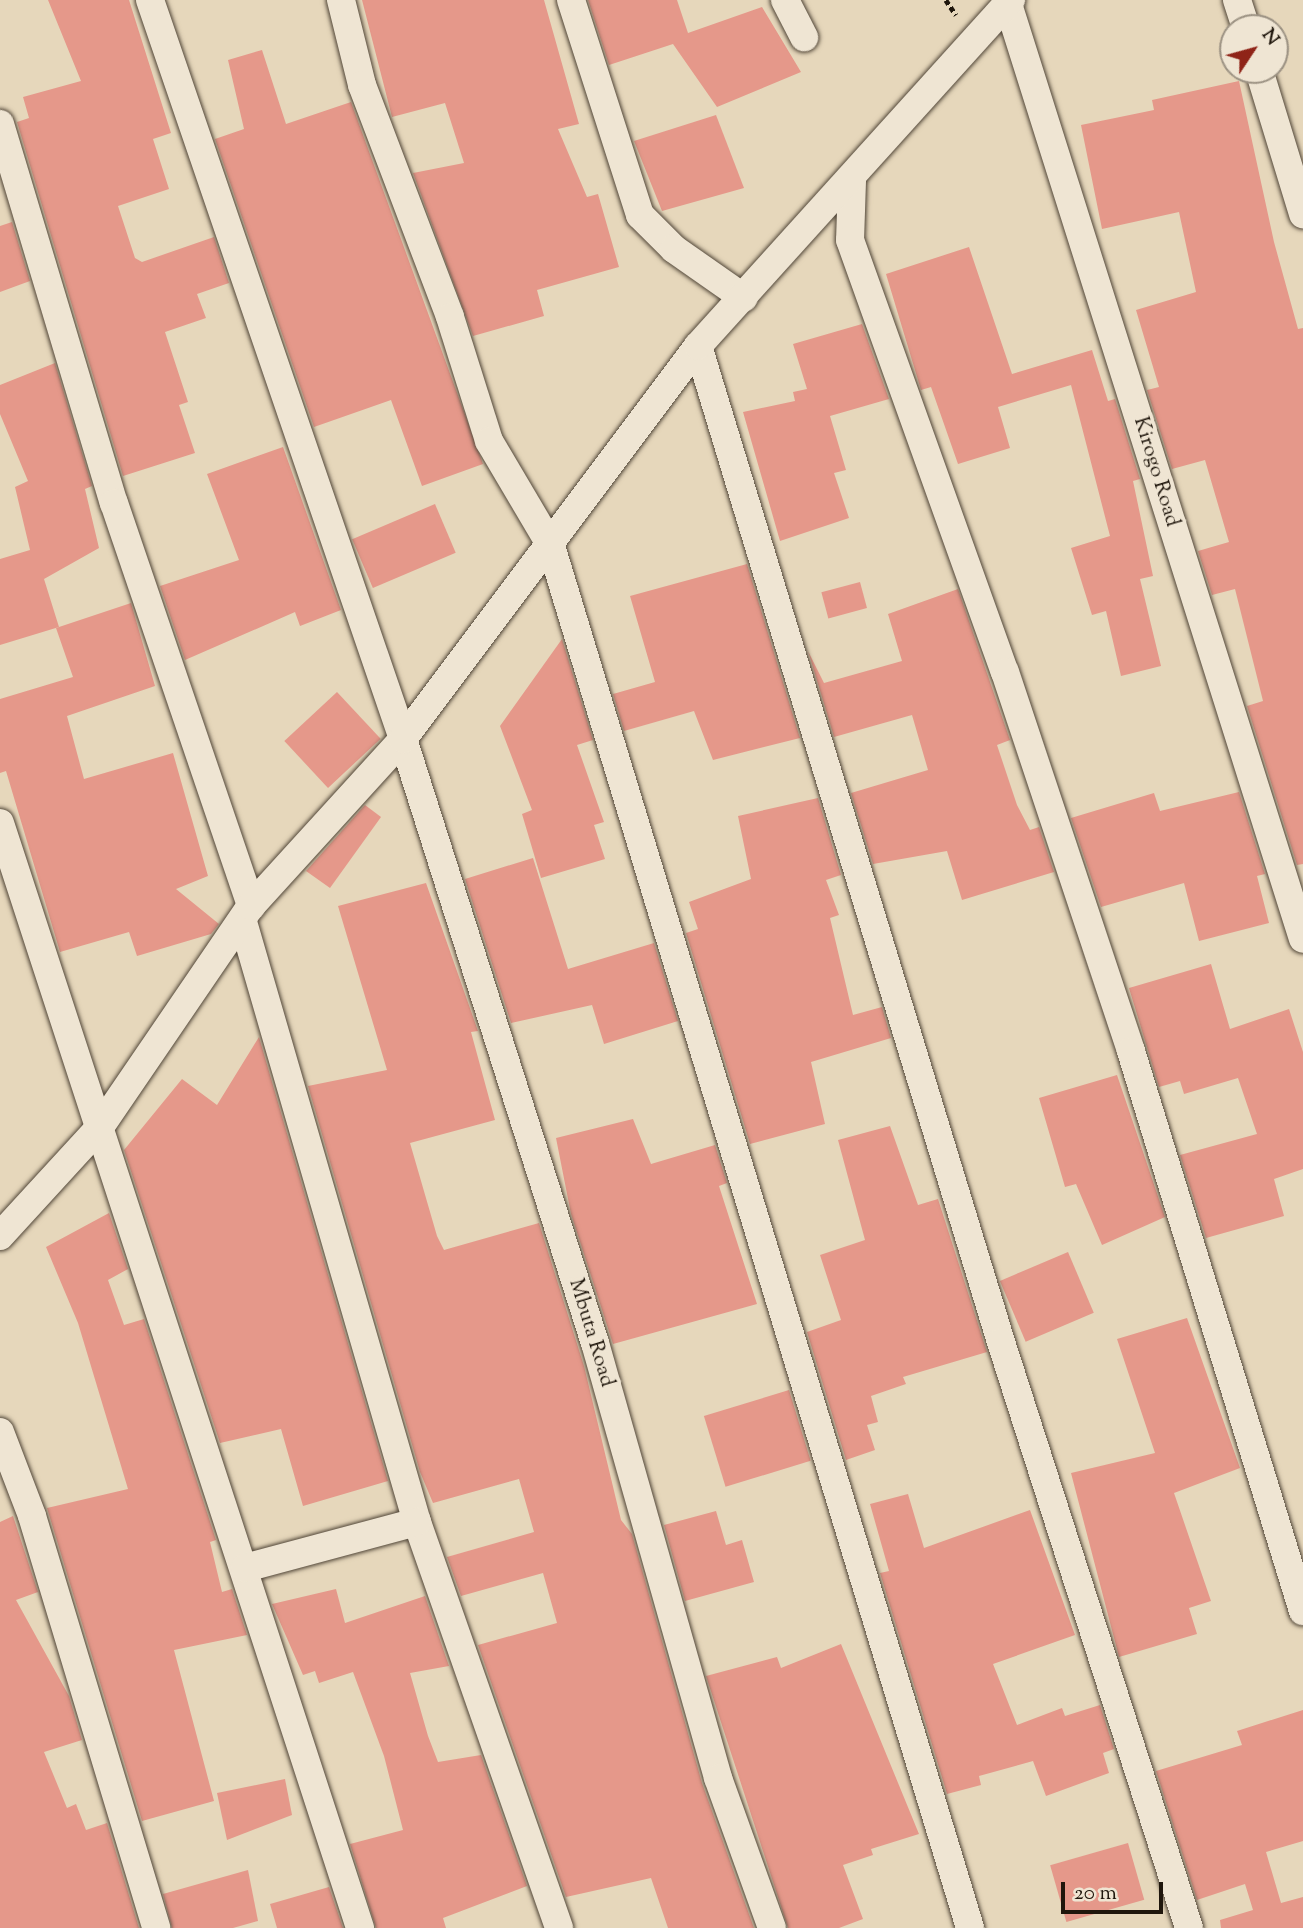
<!DOCTYPE html>
<style>
body{margin:0}
#map{position:relative;width:1303px;height:1928px;overflow:hidden;background:#e6d7bb;font-family:"Sorts Mill Goudy",serif}
div>[style]{position:absolute}
.building>*{inset:0;background:#e5988a;transform-origin:0 0}
.path>*{height:4.5px;margin-top:-2.25px;transform-origin:0;background:repeating-linear-gradient(90deg,#1f160c 0 5px,transparent 0 8.5px)}
.roads{filter:drop-shadow(0 0 2px #514638) drop-shadow(0 0 2px #514638)}
.minor>*{height:28px;margin:-14px;padding:0 14px;transform-origin:14px;border-radius:14px;background:#efe5d3}
span{translate:-50% -50%;white-space:nowrap;text-align:center;line-height:1.15;-webkit-text-stroke:7px #efe5d3;paint-order:stroke}
.street-label{font-size:21px;color:#1f160c}
.north{position:absolute;left:1219px;top:14px;width:70px;height:70px;box-sizing:border-box;background:#efe5d3;border:2px solid #9c9283;border-radius:50%;rotate:54deg;font-size:19px;font-weight:700;line-height:28px;text-align:center;color:#1f160c}
.north::after{content:'';display:block;margin:auto;width:24px;height:32px;background:#8f2418;clip-path:polygon(50% 0,100% 100%,50% 72%,0 100%)}
.scale{position:absolute;left:1061px;top:1882px;width:102px;height:32px;box-sizing:border-box;border:4px solid #1f160c;border-top:0;padding-left:9px;font-size:21px;line-height:24px;white-space:nowrap;color:#1f160c;-webkit-text-stroke:5px #efe5d3;paint-order:stroke}
</style>
<div id="map">
<div class="building">
<div style="clip-path:polygon(48px 0,129px 0,171px 133px,153px 139px,169px 189px,118px 206px,135px 258px,142px 262px,214px 237px,229px 283px,197px 294px,206px 318px,165px 332px,188px 402px,179px 405px,195px 453px,123px 476px,17px 122px,29px 118px,23px 97px,81px 81px)"></div>
<div style="clip-path:polygon(362px 0,544px 0,579px 124px,558px 129px,587px 197px,598px 194px,619px 267px,537px 290px,544px 316px,473px 336px,413px 173px,464px 163px,445px 103px,392px 117px)"></div>
<div style="clip-path:polygon(588px 0,677px 0,688px 33px,762px 7px,801px 72px,717px 107px,673px 44px,609px 65px)"></div>
<div style="clip-path:polygon(262px 50px,286px 124px,351px 102px,483px 464px,422px 486px,391px 400px,314px 427px,215px 139px,244px 129px,228px 60px)"></div>
<div style="clip-path:polygon(1239px 81px,1274px 242px,1298px 329px,1303px 328px,1303px 864px,1297px 865px,1247px 706px,1263px 701px,1235px 589px,1212px 595px,1198px 551px,1229px 542px,1205px 460px,1172px 469px,1147px 390px,1159px 387px,1136px 310px,1196px 292px,1179px 212px,1102px 229px,1081px 125px,1154px 110px,1152px 100px)"></div>
<div style="clip-path:polygon(716px 115px,744px 188px,662px 211px,634px 141px)"></div>
<div style="clip-path:polygon(12px 222px,30px 281px,0 292px,0 226px)"></div>
<div style="clip-path:polygon(969px 247px,1012px 374px,1092px 350px,1108px 401px,1115px 399px,1140px 479px,1133px 481px,1153px 576px,1140px 579px,1161px 666px,1121px 676px,1106px 611px,1092px 615px,1071px 548px,1110px 536px,1071px 385px,998px 407px,1010px 448px,958px 464px,931px 387px,921px 390px,886px 274px)"></div>
<div style="clip-path:polygon(862px 324px,889px 399px,830px 416px,846px 470px,834px 473px,849px 518px,780px 541px,743px 412px,795px 401px,793px 392px,807px 389px,793px 344px)"></div>
<div style="clip-path:polygon(55px 363px,92px 486px,85px 489px,99px 548px,44px 579px,59px 627px,0 645px,0 559px,30px 550px,15px 487px,28px 481px,0 414px,0 385px)"></div>
<div style="clip-path:polygon(283px 447px,341px 610px,300px 626px,295px 612px,185px 660px,160px 586px,239px 560px,207px 474px)"></div>
<div style="left:435px;top:504px;width:53px;height:90px;rotate:67deg"></div>
<div style="clip-path:polygon(747px 564px,800px 738px,713px 760px,694px 711px,624px 731px,613px 694px,655px 682px,630px 596px)"></div>
<div style="left:860px;top:582px;width:27px;height:40px;rotate:75deg"></div>
<div style="clip-path:polygon(958px 589px,1010px 740px,997px 745px,1017px 805px,1030px 830px,1039px 827px,1054px 872px,962px 900px,947px 851px,873px 864px,851px 793px,928px 770px,912px 715px,834px 737px,808px 651px,824px 683px,902px 661px,888px 614px)"></div>
<div style="clip-path:polygon(131px 603px,155px 686px,67px 716px,84px 779px,173px 753px,208px 876px,176px 889px,219px 924px,211px 934px,137px 956px,129px 932px,60px 952px,6px 771px,0 773px,0 699px,73px 677px,56px 628px)"></div>
<div style="clip-path:polygon(562px 639px,593px 740px,577px 745px,604px 822px,594px 825px,605px 859px,541px 878px,522px 814px,532px 810px,500px 726px)"></div>
<div style="left:337px;top:692px;width:64px;height:72px;rotate:47deg"></div>
<div style="clip-path:polygon(1239px 792px,1265px 874px,1257px 876px,1269px 923px,1199px 941px,1184px 883px,1101px 907px,1071px 818px,1154px 793px,1160px 811px)"></div>
<div style="clip-path:polygon(818px 798px,841px 875px,826px 880px,839px 915px,830px 918px,853px 1015px,882px 1007px,891px 1038px,811px 1062px,825px 1124px,750px 1144px,686px 933px,698px 929px,689px 902px,751px 879px,738px 816px)"></div>
<div style="clip-path:polygon(365px 805px,381px 817px,330px 888px,306px 871px)"></div>
<div style="clip-path:polygon(533px 858px,568px 969px,654px 943px,678px 1021px,604px 1044px,592px 1005px,511px 1023px,465px 879px)"></div>
<div style="clip-path:polygon(426px 883px,478px 1031px,471px 1032px,495px 1120px,410px 1143px,437px 1236px,444px 1250px,539px 1223px,584px 1366px,621px 1520px,632px 1534px,702px 1783px,754px 1928px,668px 1928px,651px 1878px,566px 1897px,478px 1645px,557px 1623px,543px 1573px,461px 1596px,447px 1557px,534px 1532px,519px 1479px,433px 1503px,420px 1472px,308px 1086px,387px 1070px,338px 906px)"></div>
<div style="clip-path:polygon(1211px 964px,1230px 1029px,1289px 1009px,1303px 1052px,1303px 1169px,1274px 1179px,1284px 1216px,1206px 1238px,1180px 1155px,1257px 1134px,1238px 1078px,1184px 1094px,1180px 1081px,1159px 1087px,1129px 988px)"></div>
<div style="clip-path:polygon(259px 1037px,388px 1481px,303px 1506px,281px 1429px,220px 1443px,124px 1150px,182px 1079px,217px 1105px)"></div>
<div style="clip-path:polygon(1117px 1075px,1165px 1217px,1102px 1245px,1076px 1184px,1065px 1187px,1039px 1098px)"></div>
<div style="clip-path:polygon(633px 1119px,651px 1164px,715px 1145px,727px 1183px,719px 1186px,757px 1304px,613px 1344px,571px 1214px,556px 1138px)"></div>
<div style="clip-path:polygon(890px 1126px,918px 1205px,938px 1199px,987px 1352px,903px 1377px,906px 1384px,871px 1396px,878px 1422px,867px 1425px,875px 1450px,846px 1460px,807px 1332px,841px 1320px,820px 1255px,865px 1240px,838px 1140px)"></div>
<div style="clip-path:polygon(109px 1213px,128px 1269px,108px 1280px,124px 1325px,144px 1319px,216px 1540px,210px 1542px,222px 1592px,232px 1589px,247px 1635px,174px 1650px,214px 1801px,142px 1821px,47px 1508px,128px 1489px,78px 1323px,46px 1247px)"></div>
<div style="left:1068px;top:1252px;width:66px;height:74px;rotate:67deg"></div>
<div style="clip-path:polygon(1187px 1318px,1240px 1468px,1174px 1493px,1211px 1601px,1189px 1608px,1197px 1634px,1119px 1657px,1071px 1473px,1155px 1453px,1117px 1339px)"></div>
<div style="left:789px;top:1390px;width:74px;height:89px;rotate:73deg"></div>
<div style="clip-path:polygon(908px 1494px,924px 1548px,1030px 1510px,1075px 1635px,993px 1664px,1017px 1725px,1062px 1708px,1065px 1716px,1100px 1705px,1114px 1749px,1103px 1753px,1109px 1773px,1046px 1796px,1033px 1761px,979px 1776px,981px 1785px,947px 1794px,880px 1573px,889px 1571px,870px 1504px)"></div>
<div style="clip-path:polygon(716px 1511px,726px 1545px,742px 1540px,754px 1582px,685px 1601px,664px 1525px)"></div>
<div style="clip-path:polygon(13px 1516px,38px 1592px,16px 1600px,69px 1696px,82px 1740px,44px 1752px,67px 1808px,76px 1804px,86px 1830px,107px 1823px,139px 1928px,0 1928px,0 1522px)"></div>
<div style="clip-path:polygon(336px 1589px,345px 1623px,425px 1596px,449px 1666px,410px 1673px,428px 1736px,438px 1762px,481px 1755px,527px 1886px,443px 1918px,446px 1928px,376px 1928px,350px 1844px,403px 1830px,384px 1756px,353px 1672px,319px 1683px,315px 1671px,303px 1675px,272px 1604px)"></div>
<div style="clip-path:polygon(841px 1644px,919px 1834px,871px 1849px,873px 1855px,843px 1865px,863px 1919px,839px 1928px,788px 1928px,706px 1676px,777px 1657px,781px 1668px)"></div>
<div style="clip-path:polygon(1303px 1710px,1303px 1841px,1266px 1852px,1281px 1903px,1303px 1897px,1303px 1928px,1221px 1928px,1220px 1920px,1253px 1910px,1245px 1884px,1197px 1900px,1156px 1771px,1242px 1745px,1237px 1731px)"></div>
<div style="clip-path:polygon(285px 1779px,292px 1815px,227px 1840px,217px 1793px)"></div>
<div style="left:1128px;top:1843px;width:59px;height:81px;rotate:74deg"></div>
<div style="clip-path:polygon(248px 1870px,258px 1921px,233px 1928px,172px 1928px,163px 1894px)"></div>
<div style="clip-path:polygon(329px 1887px,343px 1928px,277px 1928px,270px 1904px)"></div>
</div>
<div class="path">
<div style="left:946px;top:0;width:18px;rotate:56deg"></div>
</div>
<div class="roads">
<div class="minor">
<div style="left:150px;top:0;width:781px;rotate:71.1deg"></div>
<div style="left:403px;top:739px;width:634px;rotate:72.37deg"></div>
<div style="left:595px;top:1343px;width:452px;rotate:74.2deg"></div>
<div style="left:718px;top:1778px;width:159px;rotate:70.2deg"></div>
<div style="left:341px;top:0;width:88px;rotate:76.1deg"></div>
<div style="left:362px;top:85px;width:248px;rotate:69.2deg"></div>
<div style="left:450px;top:317px;width:130px;rotate:72.5deg"></div>
<div style="left:489px;top:441px;width:122px;rotate:59.4deg"></div>
<div style="left:551px;top:546px;width:1444px;rotate:73.13deg"></div>
<div style="left:571px;top:0;width:226px;rotate:72.2deg"></div>
<div style="left:640px;top:215px;width:48px;rotate:45deg"></div>
<div style="left:674px;top:249px;width:85px;rotate:35deg"></div>
<div style="left:785px;top:0;width:42px;rotate:62.8deg"></div>
<div style="left:1237px;top:0;width:29px;rotate:72deg"></div>
<div style="left:1008px;top:4px;width:980px;rotate:72.49deg"></div>
<div style="left:1259px;top:70px;width:151px;rotate:73deg"></div>
<div style="left:0;top:124px;width:396px;rotate:73.3deg"></div>
<div style="left:114px;top:503px;width:426px;rotate:71.2deg"></div>
<div style="left:852px;top:181px;width:59px;rotate:91.9deg"></div>
<div style="left:850px;top:240px;width:459px;rotate:70.3deg"></div>
<div style="left:1005px;top:672px;width:399px;rotate:71.6deg"></div>
<div style="left:1131px;top:1051px;width:586px;rotate:72.93deg"></div>
<div style="left:698px;top:346px;width:1041px;rotate:73.08deg"></div>
<div style="left:1001px;top:1342px;width:615px;rotate:72.21deg"></div>
<div style="left:0;top:823px;width:1162px;rotate:71.95deg"></div>
<div style="left:243px;top:922px;width:625px;rotate:73.83deg"></div>
<div style="left:417px;top:1522px;width:430px;rotate:70.7deg"></div>
<div style="left:0;top:1236px;width:148px;rotate:-47.5deg"></div>
<div style="left:100px;top:1127px;width:268px;rotate:-55.7deg"></div>
<div style="left:251px;top:906px;width:226px;rotate:-47.7deg"></div>
<div style="left:403px;top:739px;width:491px;rotate:-53.1deg"></div>
<div style="left:698px;top:346px;width:467px;rotate:-47.9deg"></div>
<div style="left:0;top:1432px;width:90px;rotate:69.1deg"></div>
<div style="left:32px;top:1516px;width:430px;rotate:73.2deg"></div>
<div style="left:245px;top:1568px;width:178px;rotate:-15deg"></div>
</div>
</div>
<div class="street-label">
<span style="left:1156px;top:472px;rotate:73deg">Kirogo Road</span>
<span style="left:591px;top:1333px;rotate:73deg">Mbuta Road</span>
</div>
<div class="north">N</div>
<div class="scale">20 m</div>
</div>
